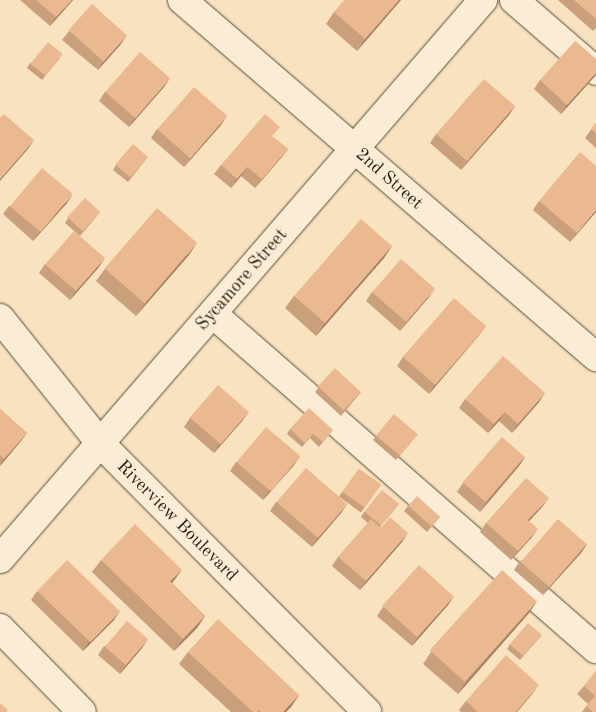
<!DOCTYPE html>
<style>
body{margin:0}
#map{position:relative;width:596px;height:712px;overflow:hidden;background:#f8e2bf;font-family:"Old Standard TT",serif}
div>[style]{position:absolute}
.roads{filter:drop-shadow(0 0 1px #5a4d3b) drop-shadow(0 0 1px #5a4d3b)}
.minor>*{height:28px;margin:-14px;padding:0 14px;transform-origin:14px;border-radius:14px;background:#faecd5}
.wall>*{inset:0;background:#ca9f7c;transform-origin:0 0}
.shaded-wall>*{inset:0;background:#a48265}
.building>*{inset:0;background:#ebb990;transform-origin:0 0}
span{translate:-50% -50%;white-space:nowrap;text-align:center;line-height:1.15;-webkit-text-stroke:4.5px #faecd5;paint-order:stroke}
.street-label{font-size:18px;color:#251b0f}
</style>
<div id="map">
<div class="roads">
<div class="minor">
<div style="left:182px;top:0;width:547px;rotate:40.77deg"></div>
<div style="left:514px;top:0;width:108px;rotate:40.9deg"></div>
<div style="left:213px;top:314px;width:509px;rotate:41.18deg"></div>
<div style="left:0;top:318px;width:161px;rotate:51.3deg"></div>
<div style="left:101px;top:444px;width:378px;rotate:45.2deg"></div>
<div style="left:0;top:559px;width:739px;rotate:-49.17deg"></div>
<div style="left:0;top:628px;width:117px;rotate:45.7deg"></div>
</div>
</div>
<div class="wall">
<div style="clip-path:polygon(20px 0,73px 0,50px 26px)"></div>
<div style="clip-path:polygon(401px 0,357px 51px,326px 24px,334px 12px)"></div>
<div style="clip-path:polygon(558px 0,596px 0,596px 28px,593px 31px)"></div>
<div style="clip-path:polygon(69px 31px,121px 44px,98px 70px,62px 40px)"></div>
<div style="clip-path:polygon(60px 58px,42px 80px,27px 68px,30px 63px)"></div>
<div style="clip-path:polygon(596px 59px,596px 75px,561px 114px,534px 89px,540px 80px)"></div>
<div style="clip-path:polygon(164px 87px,129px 127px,99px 101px,105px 92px)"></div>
<div style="clip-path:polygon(515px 106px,509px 115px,461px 170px,430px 143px,436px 134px)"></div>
<div style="clip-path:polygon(596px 123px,596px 148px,585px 138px)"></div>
<div style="clip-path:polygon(221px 125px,184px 167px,151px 138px,157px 129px)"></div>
<div style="clip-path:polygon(273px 137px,288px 149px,281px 158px,255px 188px,241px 176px,231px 188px,214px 174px,221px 165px)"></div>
<div style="clip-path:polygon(148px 157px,128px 182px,113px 170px,116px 165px)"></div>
<div style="clip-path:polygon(539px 201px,596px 212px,570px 242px,533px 210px)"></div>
<div style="clip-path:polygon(67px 203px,33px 241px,3px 214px,9px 206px)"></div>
<div style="clip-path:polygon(97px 216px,80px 236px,65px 223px,68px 218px)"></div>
<div style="clip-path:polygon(392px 246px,384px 258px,316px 336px,285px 308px,294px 296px)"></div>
<div style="clip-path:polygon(189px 255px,136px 316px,96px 281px,105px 269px)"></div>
<div style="clip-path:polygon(45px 264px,99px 267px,70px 300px,39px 273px)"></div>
<div style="clip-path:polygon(372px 292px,429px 297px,400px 331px,366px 301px)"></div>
<div style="clip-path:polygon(480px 334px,429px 394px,397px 366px,403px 357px)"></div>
<div style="clip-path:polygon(319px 387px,361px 392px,341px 416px,315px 392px)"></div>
<div style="clip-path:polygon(465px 399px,539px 402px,512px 433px,499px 421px,488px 433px,459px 408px)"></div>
<div style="clip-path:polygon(0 409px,27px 433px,21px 441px,0 466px)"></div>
<div style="clip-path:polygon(190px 418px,243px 420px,214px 453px,184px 427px)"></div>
<div style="clip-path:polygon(290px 429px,333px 430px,319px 447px,310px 438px,302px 447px,287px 434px)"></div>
<div style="clip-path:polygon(418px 434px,396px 460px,373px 440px,376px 436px)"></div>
<div style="clip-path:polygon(525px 457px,519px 466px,480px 512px,457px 492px,463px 483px)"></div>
<div style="clip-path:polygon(236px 462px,294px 465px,263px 500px,230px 471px)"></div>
<div style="left:359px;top:469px;width:27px;height:34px;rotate:36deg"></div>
<div style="clip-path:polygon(276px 502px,347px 504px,341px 513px,312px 547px,270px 511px)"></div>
<div style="clip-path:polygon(399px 504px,380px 527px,402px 542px,360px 590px,332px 566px,338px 557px,368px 523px,361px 517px,364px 512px)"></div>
<div style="clip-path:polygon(408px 506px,440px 517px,427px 532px,404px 511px)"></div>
<div style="clip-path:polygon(542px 507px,529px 521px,532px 537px,511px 560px,480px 532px,486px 523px)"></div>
<div style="clip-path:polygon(587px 544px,581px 553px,543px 595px,514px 570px,520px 561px)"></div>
<div style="clip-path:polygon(101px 560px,173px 582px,172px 583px,205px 616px,197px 628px,174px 651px,92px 572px)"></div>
<div style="clip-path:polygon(37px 591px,114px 620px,83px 651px,31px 600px)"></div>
<div style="clip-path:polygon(454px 596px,448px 605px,412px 646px,377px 616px,383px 607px)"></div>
<div style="clip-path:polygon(537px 601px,529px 613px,458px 694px,423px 664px,431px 652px)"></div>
<div style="clip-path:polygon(542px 635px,520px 660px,507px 649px,510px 644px)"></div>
<div style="clip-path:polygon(104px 646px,142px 648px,120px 674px,98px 655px)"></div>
<div style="clip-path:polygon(188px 652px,299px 695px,291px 707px,286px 712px,231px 712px,179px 664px)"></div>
<div style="clip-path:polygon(596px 671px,596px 712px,582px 712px,588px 704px,577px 694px,584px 686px)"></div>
<div style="clip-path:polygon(533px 693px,517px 712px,461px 712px,459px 710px,466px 701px)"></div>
</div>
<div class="shaded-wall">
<div style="clip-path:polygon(72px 0,73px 0,50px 26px,56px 17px)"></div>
<div style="clip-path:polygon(399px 0,401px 0,357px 51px,365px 39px)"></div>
<div style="clip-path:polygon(127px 35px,121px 44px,98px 70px,104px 61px)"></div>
<div style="clip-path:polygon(596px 73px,596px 75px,561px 114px,567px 105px)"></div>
<div style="clip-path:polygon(170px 78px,164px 87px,129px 127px,135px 118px)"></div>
<div style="clip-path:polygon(515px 106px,509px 115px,461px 170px,468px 161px)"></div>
<div style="clip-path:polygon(227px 116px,221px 125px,184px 167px,191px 158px)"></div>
<div style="clip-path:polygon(34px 140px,28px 149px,0 181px,0 179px)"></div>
<div style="clip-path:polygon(288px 149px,281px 158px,255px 188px,262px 179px)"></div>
<div style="clip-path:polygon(247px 167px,241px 176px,231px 188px,237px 179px)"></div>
<div style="clip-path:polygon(73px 194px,67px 203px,33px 241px,40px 232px)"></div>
<div style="clip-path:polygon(596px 210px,596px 212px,570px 242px,577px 233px)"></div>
<div style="clip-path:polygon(197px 243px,189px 255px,136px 316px,145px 304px)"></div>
<div style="clip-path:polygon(392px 246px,384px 258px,316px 336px,325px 323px)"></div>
<div style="clip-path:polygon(105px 258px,99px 267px,70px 300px,76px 291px)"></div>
<div style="clip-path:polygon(435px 289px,429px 297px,400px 331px,407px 322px)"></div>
<div style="clip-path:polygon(486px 326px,480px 334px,429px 394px,435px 385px)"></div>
<div style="clip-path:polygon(545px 393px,539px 402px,512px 433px,518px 424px)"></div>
<div style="clip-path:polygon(249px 412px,243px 420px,214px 453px,220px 444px)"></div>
<div style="clip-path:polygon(505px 412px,499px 421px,488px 433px,494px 424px)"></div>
<div style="clip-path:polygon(27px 433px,21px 441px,0 466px,4px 459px)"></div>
<div style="clip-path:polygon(300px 456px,294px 465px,263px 500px,269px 491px)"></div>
<div style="clip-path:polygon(525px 457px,519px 466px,480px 512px,486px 503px)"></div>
<div style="clip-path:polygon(549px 498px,542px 507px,522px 529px,528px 520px)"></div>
<div style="clip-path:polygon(347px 504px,341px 513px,312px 547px,318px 538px)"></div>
<div style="clip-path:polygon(538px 529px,532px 537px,511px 560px,518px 551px)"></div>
<div style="clip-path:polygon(408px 533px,402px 542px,360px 590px,366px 581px)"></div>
<div style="clip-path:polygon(587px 544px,581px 553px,543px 595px,549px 587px)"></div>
<div style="clip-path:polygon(182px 570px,173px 582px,161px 594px,170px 581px)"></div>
<div style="clip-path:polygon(454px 596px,448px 605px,412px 646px,418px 637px)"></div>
<div style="clip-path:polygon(537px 601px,529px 613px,458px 694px,466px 682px)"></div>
<div style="clip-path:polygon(120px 611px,114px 620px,83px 651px,89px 642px)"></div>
<div style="clip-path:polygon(205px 616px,197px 628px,174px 651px,183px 639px)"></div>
<div style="clip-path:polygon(148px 639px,142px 648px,120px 674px,126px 665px)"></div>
<div style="clip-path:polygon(539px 685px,533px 693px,517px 712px,516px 712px)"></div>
<div style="clip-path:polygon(299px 695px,291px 707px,286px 712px,283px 712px)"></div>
</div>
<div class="building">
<div style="clip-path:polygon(36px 0,72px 0,56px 17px)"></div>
<div style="clip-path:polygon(344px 0,399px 0,365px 39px,334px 12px)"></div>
<div style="clip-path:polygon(574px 0,596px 0,596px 19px)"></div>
<div style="left:92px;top:4px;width:47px;height:35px;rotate:42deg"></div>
<div style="clip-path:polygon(575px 41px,596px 59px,596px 73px,567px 105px,540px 80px)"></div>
<div style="left:48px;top:42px;width:19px;height:28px;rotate:39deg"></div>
<div style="left:140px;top:52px;width:40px;height:53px;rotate:41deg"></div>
<div style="left:484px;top:79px;width:41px;height:73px;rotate:41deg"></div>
<div style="left:194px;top:87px;width:44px;height:56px;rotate:41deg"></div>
<div style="clip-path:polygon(4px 114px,34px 140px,0 179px,0 118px)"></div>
<div style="clip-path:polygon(265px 114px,280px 127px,272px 136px,288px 149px,262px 179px,247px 167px,237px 179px,221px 165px)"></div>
<div style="clip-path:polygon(596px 123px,596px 133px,591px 129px)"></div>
<div style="left:133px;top:144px;width:20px;height:27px;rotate:41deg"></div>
<div style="clip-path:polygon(580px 152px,596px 166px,596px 210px,577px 233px,539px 201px)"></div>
<div style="left:42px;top:168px;width:40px;height:50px;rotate:40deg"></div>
<div style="left:85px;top:198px;width:21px;height:26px;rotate:43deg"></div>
<div style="left:157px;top:208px;width:53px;height:80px;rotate:41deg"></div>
<div style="left:361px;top:219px;width:41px;height:102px;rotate:41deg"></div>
<div style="left:74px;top:231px;width:41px;height:44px;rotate:41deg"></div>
<div style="left:401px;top:259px;width:45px;height:44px;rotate:41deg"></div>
<div style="left:454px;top:298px;width:43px;height:78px;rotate:41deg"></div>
<div style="clip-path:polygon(503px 356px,545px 393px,518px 424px,505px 412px,494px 424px,465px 399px)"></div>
<div style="left:335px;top:368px;width:35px;height:25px;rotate:43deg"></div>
<div style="left:218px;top:385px;width:41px;height:43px;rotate:41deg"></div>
<div style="clip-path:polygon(309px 408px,333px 430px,323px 442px,313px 434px,305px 443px,290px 429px)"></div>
<div style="clip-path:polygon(0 409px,27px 433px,4px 459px,0 455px)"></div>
<div style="left:394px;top:414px;width:31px;height:28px;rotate:40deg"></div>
<div style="left:266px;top:427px;width:45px;height:46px;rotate:40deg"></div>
<div style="left:502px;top:437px;width:30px;height:60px;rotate:41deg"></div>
<div style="left:306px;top:468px;width:55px;height:45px;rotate:41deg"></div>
<div style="left:359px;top:469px;width:27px;height:28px;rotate:36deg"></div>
<div style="clip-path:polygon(526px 478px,549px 498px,528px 520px,538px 529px,518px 551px,486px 523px)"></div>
<div style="left:382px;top:490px;width:22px;height:28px;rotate:39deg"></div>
<div style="left:417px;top:496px;width:31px;height:13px;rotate:42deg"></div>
<div style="clip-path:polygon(390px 517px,408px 533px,366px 581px,338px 557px,371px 519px,381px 528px)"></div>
<div style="left:558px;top:519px;width:38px;height:57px;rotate:41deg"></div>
<div style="clip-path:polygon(135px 524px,182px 570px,170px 581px,205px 616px,183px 639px,101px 560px)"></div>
<div style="left:67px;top:560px;width:74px;height:43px;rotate:44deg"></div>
<div style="left:419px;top:565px;width:47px;height:55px;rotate:42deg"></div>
<div style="left:502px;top:570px;width:47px;height:108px;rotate:42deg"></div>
<div style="clip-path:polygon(218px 619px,299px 695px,283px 712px,261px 712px,259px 710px,257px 712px,253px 712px,188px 652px)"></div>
<div style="left:127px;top:621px;width:28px;height:34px;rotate:41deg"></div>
<div style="left:528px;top:623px;width:18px;height:28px;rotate:41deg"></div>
<div style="clip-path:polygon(506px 655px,539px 685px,516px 712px,478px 712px,466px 701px)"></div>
<div style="clip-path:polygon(596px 671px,596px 712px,593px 712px,586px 706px,595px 696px,584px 686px)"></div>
<div style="clip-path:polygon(0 703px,8px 710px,6px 712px,0 712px)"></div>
</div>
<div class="street-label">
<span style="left:389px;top:179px;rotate:41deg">2nd Street</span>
<span style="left:242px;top:280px;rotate:-49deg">Sycamore Street</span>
<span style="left:177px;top:521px;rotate:45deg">Riverview Boulevard</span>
</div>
</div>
